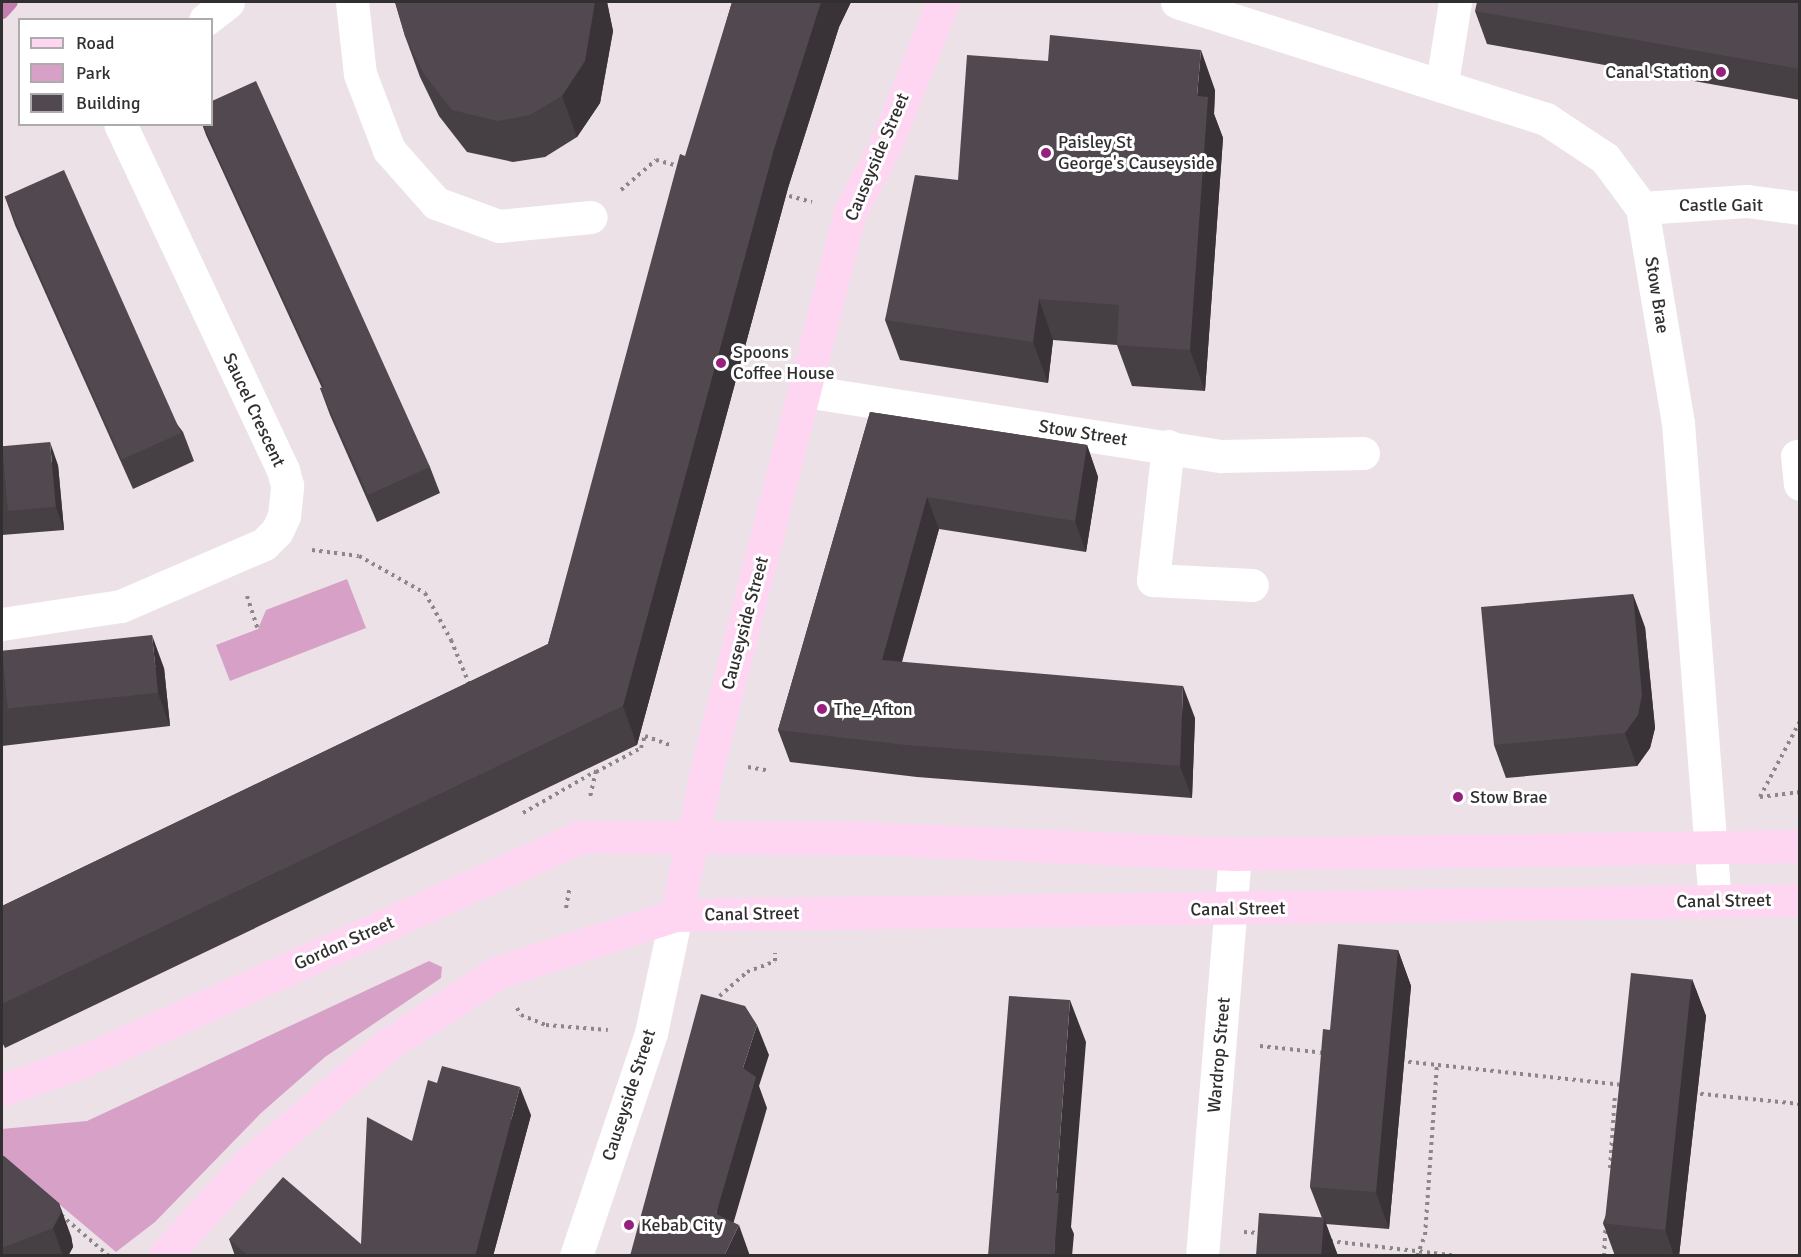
<!DOCTYPE html>
<style>
body{margin:0}
#map{position:relative;width:1801px;height:1257px;overflow:hidden;background:#ebe1e7;font-family:Signika,sans-serif}
div>[style]{position:absolute}
.green>*{inset:0;background:#d7a1c7}
.stream>*{height:14px;margin:-7px;padding:0 7px;transform-origin:7px;border-radius:7px;background:#c17eaf}
.path>*{height:4px;margin-top:-2px;transform-origin:0;background:repeating-linear-gradient(90deg,#8c8589 0 3px,transparent 0 7.5px)}
.minor>*{height:33px;margin:-16.5px;padding:0 16.5px;transform-origin:16.5px;border-radius:16.5px;background:#fff}
.major>*{height:33px;margin:-16.5px;padding:0 16.5px;transform-origin:16.5px;border-radius:16.5px;background:#fed6f2}
.wall>*{inset:0;background:#463f44}
.shaded-wall>*{inset:0;background:#393337}
.building>*{inset:0;background:#51494f;transform-origin:0 0}
.dots>*{width:16px;height:16px;translate:-50% -50%;box-sizing:border-box;border:3px solid #fff;border-radius:50%}
span{translate:-50% -50%;white-space:nowrap;text-align:center;line-height:1.15;-webkit-text-stroke:6px #fff;paint-order:stroke}
.poi-label{font-size:18px;color:#322f31}
.right{translate:-100% -50%;text-align:right}
.left{translate:0 -50%;text-align:left}
.street-label{font-size:18px;color:#322f31}
.frame{position:absolute;inset:0;border:3px solid #322f31;pointer-events:none}
.legend{position:absolute;left:18px;top:18px;width:195px;height:108px;box-sizing:border-box;background:#fff;border:2px solid #adacad;margin:0;padding:8px 10px;list-style:none;font-size:18px;color:#322f31}
.legend li{display:flex;align-items:center;gap:12px;height:30px}
.legend b{width:30px;border:2px solid #adacad}
</style>
<div id="map">
<div class="green">
<div style="clip-path:polygon(347px 579px,366px 628px,230px 681px,216px 645px,258px 629px,266px 610px)"></div>
<div style="clip-path:polygon(429px 961px,442px 967px,441px 978px,325px 1057px,261px 1113px,155px 1222px,116px 1252px,2px 1156px,2px 1129px,87px 1121px)"></div>
</div>
<div class="stream">
<div style="left:2px;top:12px;width:13px;rotate:-48deg"></div>
</div>
<div class="path">
<div style="left:621px;top:190px;width:46px;rotate:-40.6deg"></div>
<div style="left:656px;top:160px;width:27px;rotate:15deg"></div>
<div style="left:782px;top:194px;width:31px;rotate:15deg"></div>
<div style="left:312px;top:550px;width:47px;rotate:7.3deg"></div>
<div style="left:359px;top:556px;width:76px;rotate:29.3deg"></div>
<div style="left:425px;top:593px;width:54px;rotate:61deg"></div>
<div style="left:451px;top:640px;width:50px;rotate:67.6deg"></div>
<div style="left:247px;top:596px;width:35px;rotate:72deg"></div>
<div style="left:748px;top:767px;width:22px;rotate:10deg"></div>
<div style="left:596px;top:772px;width:51px;rotate:-28.1deg"></div>
<div style="left:641px;top:748px;width:13px;rotate:-72deg"></div>
<div style="left:645px;top:736px;width:29px;rotate:20deg"></div>
<div style="left:1760px;top:797px;width:86px;rotate:-62.2deg"></div>
<div style="left:1760px;top:797px;width:40px;rotate:-7.1deg"></div>
<div style="left:523px;top:813px;width:84px;rotate:-29.9deg"></div>
<div style="left:596px;top:771px;width:27px;rotate:103deg"></div>
<div style="left:566px;top:908px;width:22px;rotate:-80deg"></div>
<div style="left:714px;top:1001px;width:44px;rotate:-41.3deg"></div>
<div style="left:747px;top:972px;width:30px;rotate:-21deg"></div>
<div style="left:775px;top:961px;width:8px;rotate:-90deg"></div>
<div style="left:517px;top:1008px;width:8px;rotate:60deg"></div>
<div style="left:521px;top:1015px;width:27px;rotate:22deg"></div>
<div style="left:546px;top:1025px;width:62px;rotate:4.6deg"></div>
<div style="left:1260px;top:1046px;width:65px;rotate:6.1deg"></div>
<div style="left:1401px;top:1061px;width:223px;rotate:6.2deg"></div>
<div style="left:1693px;top:1093px;width:108px;rotate:5.9deg"></div>
<div style="left:1610px;top:1168px;width:73px;rotate:-86.1deg"></div>
<div style="left:61px;top:1215px;width:63px;rotate:40.5deg"></div>
<div style="left:1244px;top:1232px;width:16px;rotate:4deg"></div>
<div style="left:1330px;top:1241px;width:129px;rotate:6.7deg"></div>
<div style="left:1417px;top:1256px;width:22px;rotate:-69deg"></div>
<div style="left:1425px;top:1235px;width:170px;rotate:-86deg"></div>
<div style="left:1604px;top:1256px;width:33px;rotate:-87deg"></div>
</div>
<div class="minor">
<div style="left:352px;top:2px;width:72px;rotate:83.7deg"></div>
<div style="left:360px;top:74px;width:81px;rotate:69.1deg"></div>
<div style="left:389px;top:150px;width:71px;rotate:48.4deg"></div>
<div style="left:436px;top:203px;width:67px;rotate:20.1deg"></div>
<div style="left:499px;top:226px;width:92px;rotate:-5.6deg"></div>
<div style="left:1177px;top:2px;width:387px;rotate:17.6deg"></div>
<div style="left:1546px;top:119px;width:71px;rotate:33.5deg"></div>
<div style="left:1605px;top:158px;width:62px;rotate:53.5deg"></div>
<div style="left:1642px;top:208px;width:218px;rotate:80.5deg"></div>
<div style="left:1678px;top:423px;width:479px;rotate:85.6deg"></div>
<div style="left:205px;top:20px;width:29px;rotate:-38deg"></div>
<div style="left:1442px;top:83px;width:82px;rotate:-80.9deg"></div>
<div style="left:1642px;top:208px;width:105px;rotate:-3.8deg"></div>
<div style="left:1747px;top:201px;width:53px;rotate:7.5deg"></div>
<div style="left:805px;top:391px;width:421px;rotate:8.9deg"></div>
<div style="left:1221px;top:456px;width:142px;rotate:-1.2deg"></div>
<div style="left:1168px;top:446px;width:135px;rotate:96.4deg"></div>
<div style="left:1153px;top:580px;width:99px;rotate:2.9deg"></div>
<div style="left:1797px;top:456px;width:28px;rotate:84deg"></div>
<div style="left:2px;top:624px;width:120px;rotate:-8.6deg"></div>
<div style="left:121px;top:606px;width:156px;rotate:-23.4deg"></div>
<div style="left:264px;top:544px;width:18px;rotate:-45deg"></div>
<div style="left:277px;top:531px;width:17px;rotate:-65deg"></div>
<div style="left:284px;top:516px;width:31px;rotate:-84deg"></div>
<div style="left:287px;top:485px;width:16px;rotate:-105deg"></div>
<div style="left:283px;top:470px;width:382px;rotate:-115.2deg"></div>
<div style="left:576px;top:1256px;width:235px;rotate:-71.4deg"></div>
<div style="left:651px;top:1033px;width:121px;rotate:-78deg"></div>
<div style="left:1202px;top:1256px;width:403px;rotate:-85.3deg"></div>
</div>
<div class="major">
<div style="left:676px;top:915px;width:158px;rotate:-78deg"></div>
<div style="left:709px;top:760px;width:566px;rotate:-75.57deg"></div>
<div style="left:850px;top:212px;width:77px;rotate:-62.1deg"></div>
<div style="left:886px;top:144px;width:153px;rotate:-68.1deg"></div>
<div style="left:2px;top:1090px;width:87px;rotate:-19.5deg"></div>
<div style="left:84px;top:1061px;width:544px;rotate:-24.3deg"></div>
<div style="left:580px;top:837px;width:287px;rotate:0.2deg"></div>
<div style="left:867px;top:838px;width:368px;rotate:2.5deg"></div>
<div style="left:1235px;top:854px;width:565px;rotate:-0.81deg"></div>
<div style="left:164px;top:1256px;width:126px;rotate:-47.6deg"></div>
<div style="left:249px;top:1163px;width:182px;rotate:-40.5deg"></div>
<div style="left:387px;top:1045px;width:131px;rotate:-33.4deg"></div>
<div style="left:496px;top:973px;width:189px;rotate:-17.9deg"></div>
<div style="left:676px;top:915px;width:1124px;rotate:-0.76deg"></div>
</div>
<div class="wall">
<div style="clip-path:polygon(395px 2px,607px 2px,613px 31px,600px 103px,577px 137px,545px 157px,513px 162px,467px 152px,439px 116px,420px 77px,405px 36px)"></div>
<div style="clip-path:polygon(732px 2px,851px 2px,839px 27px,788px 188px,637px 745px,5px 1048px,2px 1042px,2px 906px,548px 644px)"></div>
<div style="clip-path:polygon(1800px 3px,1800px 100px,1487px 44px,1475px 11px)"></div>
<div style="clip-path:polygon(1215px 90px,1214px 114px,1223px 138px,1205px 391px,1132px 386px,1117px 345px,1053px 340px,1048px 383px,900px 360px,885px 320px,958px 180px)"></div>
<div style="clip-path:polygon(202px 124px,212px 124px,430px 467px,440px 493px,377px 522px,330px 415px,320px 388px,322px 388px,206px 135px)"></div>
<div style="clip-path:polygon(5px 197px,183px 432px,194px 461px,133px 489px,15px 225px)"></div>
<div style="clip-path:polygon(870px 412px,1087px 445px,1098px 477px,1086px 552px,939px 529px,902px 662px,1195px 718px,1192px 798px,917px 777px,790px 762px,778px 730px)"></div>
<div style="clip-path:polygon(2px 446px,58px 465px,64px 530px,2px 535px)"></div>
<div style="clip-path:polygon(1645px 627px,1655px 728px,1650px 748px,1637px 766px,1506px 778px,1494px 745px)"></div>
<div style="clip-path:polygon(2px 653px,164px 668px,170px 726px,2px 746px)"></div>
<div style="clip-path:polygon(1398px 950px,1411px 986px,1389px 1229px,1326px 1224px,1338px 1256px,1255px 1256px,1322px 1218px,1310px 1187px,1330px 1030px)"></div>
<div style="clip-path:polygon(1692px 979px,1706px 1016px,1679px 1256px,1615px 1256px,1603px 1223px)"></div>
<div style="clip-path:polygon(531px 1115px,493px 1256px,235px 1256px,229px 1239px,361px 1244px,412px 1141px)"></div>
<div style="clip-path:polygon(2px 1156px,71px 1236px,73px 1247px,68px 1256px,2px 1256px)"></div>
</div>
<div class="shaded-wall">
<div style="clip-path:polygon(595px 2px,607px 2px,613px 31px,600px 103px,577px 137px,562px 96px)"></div>
<div style="clip-path:polygon(821px 2px,851px 2px,839px 27px,788px 188px,637px 745px,623px 706px,774px 149px)"></div>
<div style="clip-path:polygon(1201px 50px,1215px 90px,1214px 114px,1223px 138px,1205px 391px,1190px 350px,1197px 96px)"></div>
<div style="clip-path:polygon(1039px 299px,1053px 340px,1048px 383px,1033px 342px)"></div>
<div style="clip-path:polygon(50px 442px,58px 465px,64px 530px,56px 507px)"></div>
<div style="clip-path:polygon(1087px 445px,1098px 477px,1086px 552px,1075px 521px)"></div>
<div style="clip-path:polygon(927px 497px,939px 529px,893px 692px,882px 660px)"></div>
<div style="clip-path:polygon(1633px 594px,1645px 627px,1655px 728px,1650px 748px,1637px 766px,1625px 733px)"></div>
<div style="clip-path:polygon(152px 635px,164px 668px,170px 726px,158px 693px)"></div>
<div style="clip-path:polygon(1183px 686px,1195px 718px,1192px 798px,1180px 766px)"></div>
<div style="clip-path:polygon(1398px 950px,1411px 986px,1389px 1229px,1376px 1192px)"></div>
<div style="clip-path:polygon(1692px 979px,1706px 1016px,1679px 1256px,1674px 1256px,1665px 1229px)"></div>
<div style="clip-path:polygon(1070px 1000px,1086px 1042px,1071px 1227px,1074px 1234px,1072px 1256px,1054px 1256px,1056px 1193px)"></div>
<div style="clip-path:polygon(757px 1025px,769px 1055px,759px 1086px,767px 1108px,727px 1245px,716px 1214px,743px 1068px)"></div>
<div style="clip-path:polygon(520px 1087px,531px 1115px,493px 1256px,475px 1256px)"></div>
<div style="clip-path:polygon(59px 1203px,71px 1236px,73px 1247px,68px 1256px,63px 1256px,53px 1228px)"></div>
<div style="clip-path:polygon(1324px 1218px,1338px 1256px,1321px 1256px)"></div>
<div style="clip-path:polygon(739px 1225px,750px 1256px,724px 1256px)"></div>
</div>
<div class="building">
<div style="clip-path:polygon(395px 2px,595px 2px,585px 61px,562px 96px,530px 115px,498px 121px,452px 110px,424px 74px,405px 36px)"></div>
<div style="clip-path:polygon(732px 2px,821px 2px,774px 149px,623px 706px,2px 1004px,2px 906px,548px 644px,680px 154px,685px 156px)"></div>
<div style="clip-path:polygon(1477px 2px,1794px 2px,1800px 3px,1800px 69px,1475px 11px)"></div>
<div style="clip-path:polygon(1050px 35px,1201px 50px,1197px 96px,1208px 97px,1190px 350px,1117px 345px,1119px 305px,1039px 299px,1033px 342px,885px 320px,915px 175px,958px 180px,967px 55px,1048px 61px)"></div>
<div style="clip-path:polygon(256px 81px,430px 467px,368px 495px,320px 388px,324px 387px,203px 124px,212px 124px,212px 101px)"></div>
<div style="left:64px;top:170px;width:288px;height:65px;rotate:66deg"></div>
<div style="clip-path:polygon(870px 412px,1087px 445px,1075px 521px,927px 497px,882px 660px,1183px 686px,1180px 766px,906px 745px,778px 730px)"></div>
<div style="left:50px;top:442px;width:65px;height:48px;rotate:85deg"></div>
<div style="clip-path:polygon(1633px 594px,1642px 695px,1638px 715px,1625px 733px,1494px 745px,1481px 607px)"></div>
<div style="left:152px;top:635px;width:58px;height:151px;rotate:84deg"></div>
<div style="clip-path:polygon(1338px 944px,1398px 950px,1376px 1192px,1310px 1187px,1323px 1029px,1330px 1030px)"></div>
<div style="left:1631px;top:973px;width:61px;height:252px;rotate:6deg"></div>
<div style="clip-path:polygon(701px 994px,745px 1006px,757px 1025px,743px 1068px,756px 1077px,716px 1214px,739px 1225px,724px 1256px,630px 1256px)"></div>
<div style="clip-path:polygon(1009px 996px,1070px 1000px,1056px 1193px,1059px 1193px,1054px 1256px,988px 1256px)"></div>
<div style="clip-path:polygon(442px 1066px,520px 1087px,475px 1256px,248px 1256px,229px 1239px,283px 1177px,361px 1244px,367px 1117px,412px 1141px,428px 1080px,437px 1083px)"></div>
<div style="clip-path:polygon(2px 1156px,4px 1156px,59px 1203px,61px 1213px,53px 1228px,2px 1248px)"></div>
<div style="left:1259px;top:1213px;width:65px;height:43px;rotate:4deg"></div>
</div>
<div class="dots">
<div style="left:1721px;top:72px;background:#95207e"></div>
<div style="left:1046px;top:153px;background:#95207e"></div>
<div style="left:721px;top:363px;background:#95207e"></div>
<div style="left:822px;top:709px;background:#95207e"></div>
<div style="left:1458px;top:797px;background:#95207e"></div>
<div style="left:629px;top:1225px;background:#95207e"></div>
</div>
<div class="poi-label">
<span class="right" style="left:1709px;top:72px">Canal Station</span>
<span class="left" style="left:1058px;top:153px">Paisley St<br>George's Causeyside</span>
<span class="left" style="left:733px;top:363px">Spoons<br>Coffee House</span>
<span class="left" style="left:834px;top:709px">The_Afton</span>
<span class="left" style="left:1470px;top:797px">Stow Brae</span>
<span class="left" style="left:641px;top:1225px">Kebab City</span>
</div>
<div class="street-label">
<span style="left:877px;top:157px;rotate:-67deg">Causeyside Street</span>
<span style="left:1721px;top:205px">Castle Gait</span>
<span style="left:1657px;top:295px;rotate:81deg">Stow Brae</span>
<span style="left:254px;top:410px;rotate:65deg">Saucel Crescent</span>
<span style="left:1083px;top:433px;rotate:9deg">Stow Street</span>
<span style="left:745px;top:623px;rotate:-75deg">Causeyside Street</span>
<span style="left:1724px;top:901px;rotate:-1deg">Canal Street</span>
<span style="left:1238px;top:909px;rotate:-1deg">Canal Street</span>
<span style="left:752px;top:914px;rotate:-1deg">Canal Street</span>
<span style="left:344px;top:943px;rotate:-24deg">Gordon Street</span>
<span style="left:1219px;top:1055px;rotate:-85deg">Wardrop Street</span>
<span style="left:629px;top:1095px;rotate:-72deg">Causeyside Street</span>
</div>
<div class="frame"></div>
<ul class="legend">
<li><b style="height:8px;background:#fed6f2"></b>Road</li>
<li><b style="height:16px;background:#d7a1c7"></b>Park</li>
<li><b style="height:16px;background:#51494f"></b>Building</li>
</ul>
</div>
